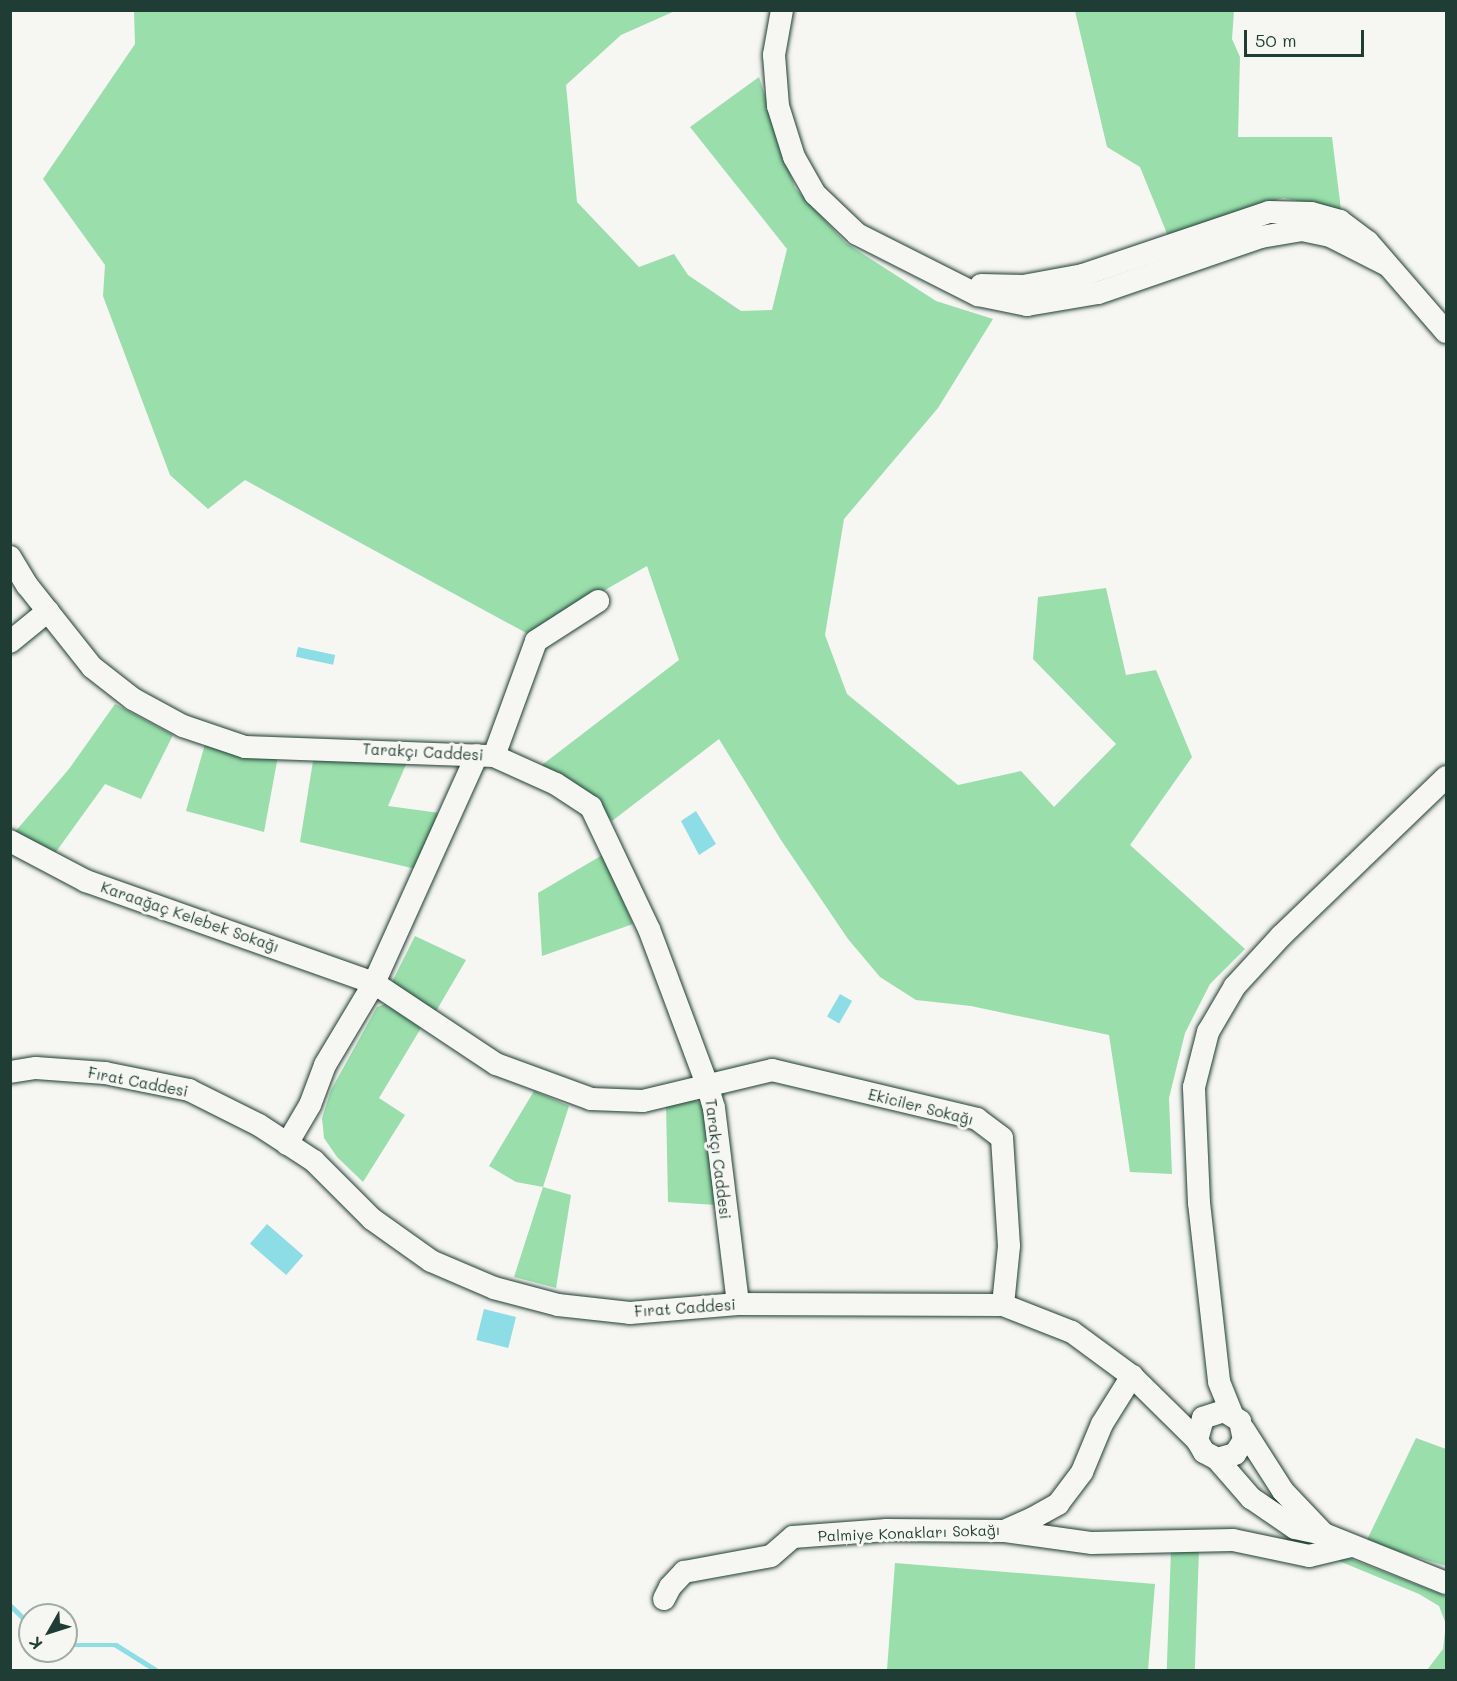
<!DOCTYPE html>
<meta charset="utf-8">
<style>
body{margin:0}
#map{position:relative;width:1457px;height:1681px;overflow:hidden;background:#f6f6f2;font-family:Mali,sans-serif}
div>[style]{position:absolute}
.green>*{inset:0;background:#99deab;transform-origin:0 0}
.water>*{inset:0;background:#8cdde6;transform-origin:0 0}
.stream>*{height:4.5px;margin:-2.25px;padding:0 2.25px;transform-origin:2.25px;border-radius:2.25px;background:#8cdde6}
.roads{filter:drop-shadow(0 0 2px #1f3d34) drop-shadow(0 0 2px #1f3d34)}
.minor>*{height:22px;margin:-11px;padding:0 11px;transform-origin:11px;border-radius:11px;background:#f6f6f2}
span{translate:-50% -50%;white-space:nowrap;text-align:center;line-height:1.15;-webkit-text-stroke:6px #f6f6f2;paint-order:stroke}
.street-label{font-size:15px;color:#1f3d34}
.frame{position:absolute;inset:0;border:12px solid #1f3d34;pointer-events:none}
.north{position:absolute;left:18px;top:1603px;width:60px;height:60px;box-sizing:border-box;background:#f6f6f2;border:2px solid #a0aca6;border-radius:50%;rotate:231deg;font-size:16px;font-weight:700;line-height:24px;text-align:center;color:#1f3d34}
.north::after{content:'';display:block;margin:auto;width:21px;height:27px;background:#1f3d34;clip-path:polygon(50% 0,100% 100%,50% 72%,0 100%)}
.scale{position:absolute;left:1244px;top:30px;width:120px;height:27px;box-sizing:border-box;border:3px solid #1f3d34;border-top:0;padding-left:8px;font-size:18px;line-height:21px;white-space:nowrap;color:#1f3d34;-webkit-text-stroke:4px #f6f6f2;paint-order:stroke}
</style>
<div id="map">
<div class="green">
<div style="clip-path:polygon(134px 11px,675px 11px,621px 35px,566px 85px,577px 202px,639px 267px,674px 254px,688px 275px,741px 311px,772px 310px,787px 249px,690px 127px,759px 77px,795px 188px,846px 243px,936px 301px,993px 319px,938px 408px,844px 519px,825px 635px,847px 694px,958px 785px,1021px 771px,1054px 807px,1116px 744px,1033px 659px,1038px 597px,1106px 588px,1126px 675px,1156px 670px,1192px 757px,1130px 845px,1245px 949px,1210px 984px,1185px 1033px,1169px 1098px,1172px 1174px,1130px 1172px,1109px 1035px,971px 1006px,916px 1000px,880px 977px,848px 939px,781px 840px,719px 739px,612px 821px,583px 790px,538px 768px,679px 660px,647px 566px,528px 634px,245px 480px,208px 509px,170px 475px,103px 296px,105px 265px,43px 179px,135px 44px)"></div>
<div style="clip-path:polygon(1075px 11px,1234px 11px,1232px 39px,1240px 57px,1238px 137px,1332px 137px,1341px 210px,1283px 198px,1168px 236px,1140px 167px,1107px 147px)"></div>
<div style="clip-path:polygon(115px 704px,173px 735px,141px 799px,105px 784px,53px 856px,14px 833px,69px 769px)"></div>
<div style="clip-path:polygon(205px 744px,278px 756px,264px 832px,186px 811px)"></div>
<div style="clip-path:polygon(314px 755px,408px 760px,388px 806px,447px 814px,416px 869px,300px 842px)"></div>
<div style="clip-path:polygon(604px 854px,633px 924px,542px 956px,538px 893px)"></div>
<div style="clip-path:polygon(415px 936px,466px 960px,435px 1013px,392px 982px)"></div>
<div style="clip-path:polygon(385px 1004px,421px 1028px,379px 1098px,405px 1115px,363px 1182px,337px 1157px,324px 1138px,322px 1118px,331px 1090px,377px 1007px)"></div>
<div style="clip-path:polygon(534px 1091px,569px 1106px,543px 1187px,571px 1195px,556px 1288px,514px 1277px,543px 1187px,516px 1182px,489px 1166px)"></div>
<div style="clip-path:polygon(695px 1100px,704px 1107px,717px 1205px,668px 1202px,666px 1103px)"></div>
<div style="clip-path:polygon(1416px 1438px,1446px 1449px,1446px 1566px,1366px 1542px)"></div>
<div style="left:1171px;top:1549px;width:28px;height:121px;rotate:2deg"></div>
<div style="clip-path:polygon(1343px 1556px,1446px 1596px,1446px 1670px,1427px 1670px,1443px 1649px,1446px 1624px,1439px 1606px,1419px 1594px,1339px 1561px)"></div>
<div style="clip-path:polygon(895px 1563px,1155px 1584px,1148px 1670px,887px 1670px)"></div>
</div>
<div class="water">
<div style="left:298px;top:647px;width:38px;height:10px;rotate:12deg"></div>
<div style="clip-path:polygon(696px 811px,716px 844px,699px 855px,681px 821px)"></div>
<div style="left:840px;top:994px;width:14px;height:26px;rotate:30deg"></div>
<div style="left:267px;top:1224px;width:48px;height:26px;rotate:41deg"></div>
<div style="left:484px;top:1309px;width:33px;height:32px;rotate:14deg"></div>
</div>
<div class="stream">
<div style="left:10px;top:1605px;width:28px;rotate:44deg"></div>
<div style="left:66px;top:1645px;width:50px"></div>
<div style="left:116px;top:1645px;width:47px;rotate:32deg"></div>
</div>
<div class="roads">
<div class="minor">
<div style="left:782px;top:10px;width:46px;rotate:100.1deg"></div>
<div style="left:774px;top:55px;width:51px;rotate:85.5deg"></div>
<div style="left:778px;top:106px;width:53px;rotate:72.6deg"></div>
<div style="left:794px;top:157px;width:43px;rotate:60.4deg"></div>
<div style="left:815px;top:194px;width:58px;rotate:43.6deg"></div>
<div style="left:857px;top:234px;width:136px;rotate:26.8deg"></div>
<div style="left:978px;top:295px;width:50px;rotate:11.5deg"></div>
<div style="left:1027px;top:305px;width:72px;rotate:-9.6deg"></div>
<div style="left:1098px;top:293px;width:172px;rotate:-19deg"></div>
<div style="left:1261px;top:237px;width:42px;rotate:-9.7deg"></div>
<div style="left:1302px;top:230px;width:29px;rotate:12deg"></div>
<div style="left:1330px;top:236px;width:64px;rotate:27deg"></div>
<div style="left:981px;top:285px;width:42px;rotate:1.4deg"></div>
<div style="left:1023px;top:286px;width:61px;rotate:-10.4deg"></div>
<div style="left:1083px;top:275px;width:196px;rotate:-18.7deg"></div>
<div style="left:1269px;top:212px;width:42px;rotate:1.4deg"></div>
<div style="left:1311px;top:213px;width:30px;rotate:15deg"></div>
<div style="left:1340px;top:221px;width:35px;rotate:37deg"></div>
<div style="left:1368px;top:242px;width:119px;rotate:49.1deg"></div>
<div style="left:10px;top:557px;width:33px;rotate:59deg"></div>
<div style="left:27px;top:585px;width:105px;rotate:51.6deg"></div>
<div style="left:92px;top:667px;width:52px;rotate:38deg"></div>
<div style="left:133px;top:699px;width:57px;rotate:28.4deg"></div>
<div style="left:183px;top:726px;width:65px;rotate:18.7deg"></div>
<div style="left:245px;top:747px;width:249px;rotate:2.1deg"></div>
<div style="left:494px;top:756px;width:68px;rotate:24.3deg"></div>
<div style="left:556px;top:784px;width:42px;rotate:33.3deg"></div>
<div style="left:591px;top:807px;width:135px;rotate:64.6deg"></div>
<div style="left:649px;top:929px;width:165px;rotate:69.5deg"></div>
<div style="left:707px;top:1084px;width:25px;rotate:74deg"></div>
<div style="left:714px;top:1108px;width:197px;rotate:83deg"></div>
<div style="left:10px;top:642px;width:49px;rotate:-39.2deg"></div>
<div style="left:494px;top:756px;width:122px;rotate:-69.9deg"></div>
<div style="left:536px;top:641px;width:74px;rotate:-32.8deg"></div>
<div style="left:10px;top:841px;width:86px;rotate:27.8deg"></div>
<div style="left:86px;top:881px;width:306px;rotate:19.5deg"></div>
<div style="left:374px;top:983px;width:146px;rotate:33.6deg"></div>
<div style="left:496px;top:1064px;width:101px;rotate:20.2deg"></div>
<div style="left:591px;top:1099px;width:52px;rotate:2.2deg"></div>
<div style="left:643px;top:1101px;width:133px;rotate:-13.5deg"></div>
<div style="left:772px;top:1070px;width:211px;rotate:13.4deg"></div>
<div style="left:977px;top:1119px;width:31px;rotate:37deg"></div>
<div style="left:1002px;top:1138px;width:108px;rotate:86.3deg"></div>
<div style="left:1009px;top:1246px;width:59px;rotate:95.8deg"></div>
<div style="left:10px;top:1072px;width:26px;rotate:-9deg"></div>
<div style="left:36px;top:1068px;width:69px;rotate:4.1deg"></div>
<div style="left:105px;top:1073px;width:86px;rotate:11.4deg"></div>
<div style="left:189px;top:1090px;width:78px;rotate:26.6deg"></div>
<div style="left:259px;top:1125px;width:66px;rotate:33.2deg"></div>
<div style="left:314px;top:1161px;width:82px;rotate:45deg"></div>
<div style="left:372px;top:1219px;width:72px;rotate:35.4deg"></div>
<div style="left:431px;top:1261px;width:69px;rotate:23.2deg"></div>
<div style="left:494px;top:1288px;width:66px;rotate:14.9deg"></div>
<div style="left:558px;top:1305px;width:72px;rotate:6.3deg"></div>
<div style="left:630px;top:1313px;width:108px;rotate:-4.8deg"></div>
<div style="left:738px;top:1304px;width:265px;rotate:0.2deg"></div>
<div style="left:1003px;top:1305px;width:74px;rotate:21.4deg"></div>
<div style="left:1072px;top:1332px;width:74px;rotate:36.3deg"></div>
<div style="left:1132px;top:1376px;width:91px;rotate:44.6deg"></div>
<div style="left:287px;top:1144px;width:45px;rotate:-59.5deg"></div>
<div style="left:310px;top:1105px;width:43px;rotate:-69.4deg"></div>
<div style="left:325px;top:1065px;width:96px;rotate:-59.1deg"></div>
<div style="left:374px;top:983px;width:250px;rotate:-65.7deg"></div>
<div style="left:1232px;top:1414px;width:35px;rotate:-112deg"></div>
<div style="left:1219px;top:1381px;width:179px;rotate:-96.4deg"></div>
<div style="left:1199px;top:1203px;width:116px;rotate:-92.5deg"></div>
<div style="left:1194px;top:1087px;width:57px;rotate:-75.7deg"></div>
<div style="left:1208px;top:1032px;width:53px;rotate:-59.6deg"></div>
<div style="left:1235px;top:986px;width:68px;rotate:-47.4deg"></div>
<div style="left:1281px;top:936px;width:229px;rotate:-43.9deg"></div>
<div style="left:1244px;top:1430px;width:72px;rotate:57.4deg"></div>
<div style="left:1283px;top:1491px;width:59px;rotate:46.4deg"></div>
<div style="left:1217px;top:1459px;width:19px;rotate:-16deg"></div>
<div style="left:1235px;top:1454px;width:17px;rotate:-57deg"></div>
<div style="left:1244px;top:1440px;width:19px;rotate:-102deg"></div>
<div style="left:1240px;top:1421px;width:19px;rotate:-148deg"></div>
<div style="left:1224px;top:1411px;width:22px;rotate:162deg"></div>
<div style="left:1203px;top:1418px;width:23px;rotate:105deg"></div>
<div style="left:1197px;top:1440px;width:14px;rotate:60deg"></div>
<div style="left:1204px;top:1452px;width:15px;rotate:28deg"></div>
<div style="left:1217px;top:1459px;width:52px;rotate:48.9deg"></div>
<div style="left:1251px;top:1498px;width:53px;rotate:34.3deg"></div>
<div style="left:1295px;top:1528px;width:30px;rotate:12deg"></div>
<div style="left:1324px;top:1534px;width:131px;rotate:21.9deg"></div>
<div style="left:1005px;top:1531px;width:88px;rotate:7.9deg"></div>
<div style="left:1092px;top:1543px;width:141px;rotate:-1.2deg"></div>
<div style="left:1233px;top:1540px;width:78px;rotate:11.9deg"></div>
<div style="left:1309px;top:1556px;width:43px;rotate:-13.4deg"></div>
<div style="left:664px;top:1599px;width:13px;rotate:-63deg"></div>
<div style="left:670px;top:1587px;width:21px;rotate:-47deg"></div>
<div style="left:684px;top:1572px;width:88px;rotate:-10.4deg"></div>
<div style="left:771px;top:1556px;width:29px;rotate:-41deg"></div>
<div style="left:793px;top:1537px;width:94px;rotate:-4.3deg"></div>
<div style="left:887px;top:1530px;width:117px;rotate:0.5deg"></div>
<div style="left:1004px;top:1531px;width:32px;rotate:-24deg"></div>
<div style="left:1033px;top:1518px;width:29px;rotate:-29deg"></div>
<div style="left:1058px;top:1504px;width:40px;rotate:-53deg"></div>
<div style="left:1082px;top:1472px;width:52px;rotate:-67.4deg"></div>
<div style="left:1102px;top:1424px;width:57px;rotate:-58deg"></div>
</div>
</div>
<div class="street-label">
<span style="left:423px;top:752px;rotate:3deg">Tarakçı Caddesi</span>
<span style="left:190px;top:917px;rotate:19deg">Karaağaç Kelebek Sokağı</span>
<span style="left:138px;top:1082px;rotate:11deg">Fırat Caddesi</span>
<span style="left:921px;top:1107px;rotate:14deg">Ekiciler Sokağı</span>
<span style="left:718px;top:1159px;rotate:83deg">Tarakçı Caddesi</span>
<span style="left:685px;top:1308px;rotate:-4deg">Fırat Caddesi</span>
<span style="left:909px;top:1533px;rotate:-2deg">Palmiye Konakları Sokağı</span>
</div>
<div class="frame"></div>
<div class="north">K</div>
<div class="scale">50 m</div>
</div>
